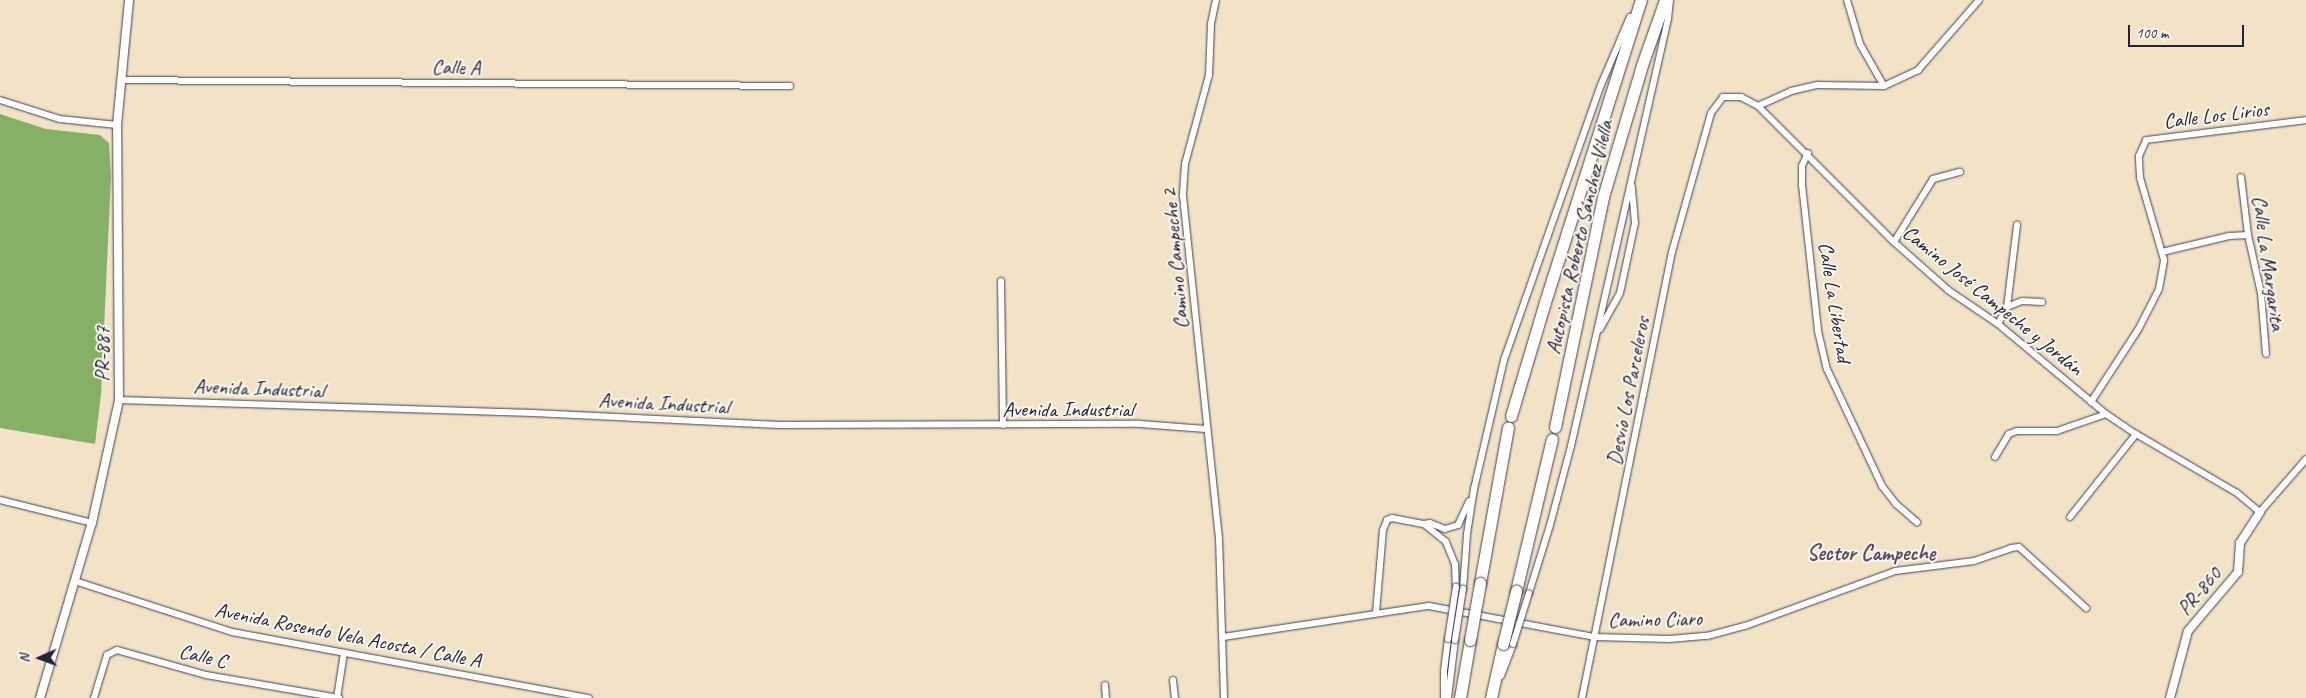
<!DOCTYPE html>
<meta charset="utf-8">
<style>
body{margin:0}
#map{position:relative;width:2306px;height:698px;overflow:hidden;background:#f2e3c7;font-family:Caveat,sans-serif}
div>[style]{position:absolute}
.forest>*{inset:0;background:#87b067}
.roads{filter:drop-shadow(0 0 1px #413f50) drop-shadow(0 0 1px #413f50)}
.minor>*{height:6px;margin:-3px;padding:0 3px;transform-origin:3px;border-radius:3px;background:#fff}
.tertiary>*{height:8px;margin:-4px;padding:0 4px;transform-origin:4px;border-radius:4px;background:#fff}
.motorway>*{height:11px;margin:-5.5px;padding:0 5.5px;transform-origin:5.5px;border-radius:5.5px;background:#fff}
.bridges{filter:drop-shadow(0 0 1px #413f50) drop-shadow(0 0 1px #413f50)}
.minor-bridge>*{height:6px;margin:-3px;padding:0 3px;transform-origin:3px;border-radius:3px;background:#fff}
.motorway-bridge>*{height:11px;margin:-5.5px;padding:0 5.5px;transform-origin:5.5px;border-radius:5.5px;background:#fff}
span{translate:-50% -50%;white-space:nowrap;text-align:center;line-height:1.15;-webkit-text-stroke:4px #fbf7ec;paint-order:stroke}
.street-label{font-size:21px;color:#22223b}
.neighbourhood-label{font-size:22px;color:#5c4a64;font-weight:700}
.north{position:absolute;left:15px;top:633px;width:50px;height:50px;-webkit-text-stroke:4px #fbf7ec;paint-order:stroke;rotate:268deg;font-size:14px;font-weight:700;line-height:20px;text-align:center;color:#22223b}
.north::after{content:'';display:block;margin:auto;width:18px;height:22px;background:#22223b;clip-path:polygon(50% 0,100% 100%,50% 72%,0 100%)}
.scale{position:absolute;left:2128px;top:25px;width:116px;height:22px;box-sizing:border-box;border:2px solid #22223b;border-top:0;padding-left:6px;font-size:15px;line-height:18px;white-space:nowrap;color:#22223b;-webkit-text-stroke:4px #fbf7ec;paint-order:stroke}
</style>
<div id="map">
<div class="forest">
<div style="clip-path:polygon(0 114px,46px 129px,100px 135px,109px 143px,111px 176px,101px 394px,95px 444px,0 428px)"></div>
</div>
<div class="roads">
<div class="minor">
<div style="left:1216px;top:0;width:25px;rotate:102deg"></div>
<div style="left:1211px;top:24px;width:51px;rotate:92.2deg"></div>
<div style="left:1209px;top:75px;width:92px;rotate:105.1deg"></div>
<div style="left:1185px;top:164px;width:32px;rotate:94deg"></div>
<div style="left:1183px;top:196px;width:344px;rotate:84deg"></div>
<div style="left:1219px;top:538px;width:160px;rotate:88.2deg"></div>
<div style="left:1847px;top:0;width:46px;rotate:73.5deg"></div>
<div style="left:1860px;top:44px;width:48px;rotate:60.3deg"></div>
<div style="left:121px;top:80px;width:669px;rotate:0.51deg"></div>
<div style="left:0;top:100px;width:63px;rotate:17.6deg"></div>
<div style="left:60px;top:119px;width:57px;rotate:6deg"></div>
<div style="left:1758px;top:106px;width:36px;rotate:-24deg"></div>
<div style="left:1791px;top:91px;width:28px;rotate:-13deg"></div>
<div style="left:1818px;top:85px;width:66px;rotate:0.9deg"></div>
<div style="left:1884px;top:86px;width:38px;rotate:-25deg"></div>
<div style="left:1918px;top:70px;width:93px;rotate:-48.9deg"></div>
<div style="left:1808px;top:153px;width:14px;rotate:115deg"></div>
<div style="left:1802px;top:166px;width:19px;rotate:90deg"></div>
<div style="left:1802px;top:185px;width:147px;rotate:83.7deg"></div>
<div style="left:1818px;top:331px;width:39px;rotate:77deg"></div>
<div style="left:1827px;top:369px;width:129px;rotate:64.8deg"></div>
<div style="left:1882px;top:486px;width:23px;rotate:52deg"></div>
<div style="left:1896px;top:504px;width:28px;rotate:41deg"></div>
<div style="left:2241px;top:177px;width:58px;rotate:83.1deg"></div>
<div style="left:2248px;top:235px;width:59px;rotate:77.4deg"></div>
<div style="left:2261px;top:293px;width:61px;rotate:85.3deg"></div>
<div style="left:1894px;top:242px;width:74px;rotate:-58.2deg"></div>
<div style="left:1933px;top:179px;width:28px;rotate:-15deg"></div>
<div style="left:2162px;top:252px;width:69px;rotate:-13.4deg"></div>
<div style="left:2229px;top:236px;width:19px;rotate:-3deg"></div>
<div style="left:1001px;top:281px;width:144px;rotate:89.2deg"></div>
<div style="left:2007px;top:307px;width:16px;rotate:-22deg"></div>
<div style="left:2022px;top:301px;width:20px;rotate:3deg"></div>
<div style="left:1998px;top:324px;width:19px;rotate:-62deg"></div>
<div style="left:2007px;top:307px;width:83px;rotate:-83deg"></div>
<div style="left:1600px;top:329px;width:41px;rotate:-60.9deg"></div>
<div style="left:1620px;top:293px;width:72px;rotate:-77.9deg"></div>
<div style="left:1635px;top:223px;width:37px;rotate:-95deg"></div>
<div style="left:119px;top:400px;width:414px;rotate:1.8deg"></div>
<div style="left:533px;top:413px;width:246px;rotate:2.8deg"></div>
<div style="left:779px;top:425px;width:361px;rotate:-0.2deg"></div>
<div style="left:1140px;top:424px;width:66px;rotate:4.3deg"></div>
<div style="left:2091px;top:402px;width:86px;rotate:-56.9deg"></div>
<div style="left:2138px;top:330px;width:46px;rotate:-62.9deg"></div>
<div style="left:2159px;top:289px;width:29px;rotate:-80deg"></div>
<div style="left:2164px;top:260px;width:85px;rotate:-106.3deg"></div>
<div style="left:2140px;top:178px;width:22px;rotate:-93deg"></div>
<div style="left:2139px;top:156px;width:17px;rotate:-66deg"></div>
<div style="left:2146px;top:140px;width:161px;rotate:-7.1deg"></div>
<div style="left:1995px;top:457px;width:27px;rotate:-59deg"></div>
<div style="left:2009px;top:434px;width:9px;rotate:-21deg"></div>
<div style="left:2017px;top:431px;width:40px"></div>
<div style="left:2057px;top:431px;width:52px;rotate:-19.1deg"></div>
<div style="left:0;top:500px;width:95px;rotate:14deg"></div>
<div style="left:2070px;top:517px;width:106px;rotate:-51.5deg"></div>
<div style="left:1424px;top:524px;width:6px;rotate:-9deg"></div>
<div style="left:1430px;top:523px;width:16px;rotate:22deg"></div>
<div style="left:1445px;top:529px;width:14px;rotate:-17deg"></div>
<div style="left:1458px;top:525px;width:26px;rotate:-65deg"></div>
<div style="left:75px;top:581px;width:165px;rotate:18deg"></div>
<div style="left:232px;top:632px;width:363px;rotate:10.5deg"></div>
<div style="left:1463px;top:589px;width:55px;rotate:-85.8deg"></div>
<div style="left:1467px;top:534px;width:46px;rotate:-81.2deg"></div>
<div style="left:1474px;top:489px;width:132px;rotate:-76.9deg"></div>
<div style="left:1504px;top:360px;width:292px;rotate:-70.6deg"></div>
<div style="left:1601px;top:85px;width:74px;rotate:-66.9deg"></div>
<div style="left:1529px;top:593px;width:71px;rotate:-72.8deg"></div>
<div style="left:1550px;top:525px;width:82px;rotate:-75.1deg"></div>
<div style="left:1571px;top:446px;width:438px;rotate:-77.2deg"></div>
<div style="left:1668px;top:19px;width:19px;rotate:-84deg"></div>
<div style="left:1376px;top:613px;width:83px;rotate:-85.2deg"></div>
<div style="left:1383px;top:530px;width:11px;rotate:-68deg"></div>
<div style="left:1387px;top:520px;width:5px;rotate:-22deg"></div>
<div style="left:1392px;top:518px;width:33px;rotate:11deg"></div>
<div style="left:1424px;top:524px;width:28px;rotate:39deg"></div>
<div style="left:1446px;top:542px;width:24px;rotate:68deg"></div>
<div style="left:1455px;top:564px;width:23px;rotate:88deg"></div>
<div style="left:1223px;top:637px;width:208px;rotate:-8.6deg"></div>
<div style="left:1429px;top:606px;width:169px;rotate:10.6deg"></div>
<div style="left:1595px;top:637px;width:74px;rotate:1.5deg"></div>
<div style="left:1669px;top:639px;width:38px;rotate:-5deg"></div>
<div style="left:1707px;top:636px;width:39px;rotate:-15deg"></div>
<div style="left:1745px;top:626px;width:160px;rotate:-20.1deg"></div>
<div style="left:1895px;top:571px;width:80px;rotate:-7.2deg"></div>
<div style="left:1974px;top:561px;width:39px;rotate:-19deg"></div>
<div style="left:2011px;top:548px;width:8px;rotate:-7deg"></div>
<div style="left:2019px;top:547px;width:91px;rotate:42.3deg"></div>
<div style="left:1501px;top:676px;width:34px;rotate:-69deg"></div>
<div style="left:1173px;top:680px;width:18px;rotate:84deg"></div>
<div style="left:1105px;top:685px;width:13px;rotate:86deg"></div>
<div style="left:94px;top:698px;width:45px;rotate:-73.2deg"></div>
<div style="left:107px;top:655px;width:11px;rotate:-27deg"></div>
<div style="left:117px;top:650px;width:92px;rotate:15.7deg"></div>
<div style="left:206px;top:675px;width:135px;rotate:9.8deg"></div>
<div style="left:337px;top:698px;width:46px;rotate:-81.2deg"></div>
<div style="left:1444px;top:698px;width:27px;rotate:-90deg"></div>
<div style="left:1444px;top:671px;width:32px;rotate:-83deg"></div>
<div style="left:1448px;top:698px;width:58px;rotate:-83.1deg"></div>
<div style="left:1582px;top:698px;width:455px;rotate:-78.6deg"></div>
<div style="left:1672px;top:252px;width:144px;rotate:-74.3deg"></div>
<div style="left:1711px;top:113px;width:20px;rotate:-53deg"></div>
<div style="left:1723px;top:97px;width:18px"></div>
<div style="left:1741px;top:97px;width:19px;rotate:28deg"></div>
<div style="left:1758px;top:106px;width:192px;rotate:45deg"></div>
<div style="left:1894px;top:242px;width:72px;rotate:41.6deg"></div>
<div style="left:1948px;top:290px;width:60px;rotate:34.2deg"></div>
<div style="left:1998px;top:324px;width:141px;rotate:39.8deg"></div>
<div style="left:2106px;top:414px;width:36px;rotate:34deg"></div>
<div style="left:2136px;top:434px;width:117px;rotate:30.3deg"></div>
<div style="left:2237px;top:493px;width:30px;rotate:40deg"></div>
<div style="left:2260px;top:512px;width:70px;rotate:-49deg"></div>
</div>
<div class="tertiary">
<div style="left:40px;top:698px;width:183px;rotate:-73.5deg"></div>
<div style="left:92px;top:523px;width:126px;rotate:-77.6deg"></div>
<div style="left:119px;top:400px;width:275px;rotate:-90.4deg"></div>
<div style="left:117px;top:125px;width:126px;rotate:-84.5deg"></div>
<div style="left:2170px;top:698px;width:69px;rotate:-75deg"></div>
<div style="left:2188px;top:631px;width:77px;rotate:-49.7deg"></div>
<div style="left:2238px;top:572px;width:29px;rotate:-86deg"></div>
<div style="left:2240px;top:543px;width:37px;rotate:-57deg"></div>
</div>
<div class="motorway">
<div style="left:1511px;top:416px;width:119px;rotate:-73.4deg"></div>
<div style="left:1545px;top:302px;width:317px;rotate:-72.4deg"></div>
<div style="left:1555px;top:427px;width:235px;rotate:-78.2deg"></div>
<div style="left:1603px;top:197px;width:138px;rotate:-73.5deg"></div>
<div style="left:1642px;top:65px;width:69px;rotate:-70.5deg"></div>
<div style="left:1480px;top:583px;width:158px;rotate:-79.8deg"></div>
<div style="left:1516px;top:591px;width:156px;rotate:-76.7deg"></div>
<div style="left:1460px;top:698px;width:59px;rotate:-80.2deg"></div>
<div style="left:1491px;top:698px;width:55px;rotate:-77.5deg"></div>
</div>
</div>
<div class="bridges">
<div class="minor-bridge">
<div style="left:1448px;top:639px;width:53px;rotate:-81.3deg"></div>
<div style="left:1455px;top:640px;width:52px;rotate:-81.1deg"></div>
<div style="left:1513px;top:644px;width:53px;rotate:-72.6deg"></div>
</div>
<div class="motorway-bridge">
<div style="left:1470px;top:640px;width:58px;rotate:-80deg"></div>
<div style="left:1503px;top:644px;width:55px;rotate:-76.2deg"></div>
</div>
</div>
<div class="street-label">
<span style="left:456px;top:67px;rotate:1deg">Calle A</span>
<span style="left:2216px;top:115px;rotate:-7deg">Calle Los Lirios</span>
<span style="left:1579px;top:237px;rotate:-77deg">Autopista Roberto Sánchez Vilella</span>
<span style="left:1175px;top:259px;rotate:-95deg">Camino Campeche 2</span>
<span style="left:2269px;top:263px;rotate:82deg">Calle La Margarita</span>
<span style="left:1993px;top:300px;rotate:39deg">Camino José Campeche y Jordán</span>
<span style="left:1835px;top:302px;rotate:81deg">Calle La Libertad</span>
<span style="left:102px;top:354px;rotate:-90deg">PR-887</span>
<span style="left:259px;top:388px;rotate:2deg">Avenida Industrial</span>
<span style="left:1628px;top:391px;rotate:-79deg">Desvío Los Parceleros</span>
<span style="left:664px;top:403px;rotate:3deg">Avenida Industrial</span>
<span style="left:1068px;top:409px">Avenida Industrial</span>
<span style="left:2199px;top:591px;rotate:-50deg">PR-860</span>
<span style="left:1655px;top:619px;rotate:-1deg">Camino Ciaro</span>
<span style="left:348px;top:635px;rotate:11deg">Avenida Rosendo Vela Acosta / Calle A</span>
<span style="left:203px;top:656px;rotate:13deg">Calle C</span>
</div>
<div class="neighbourhood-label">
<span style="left:1871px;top:554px">Sector Campeche</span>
</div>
<div class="north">N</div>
<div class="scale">100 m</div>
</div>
